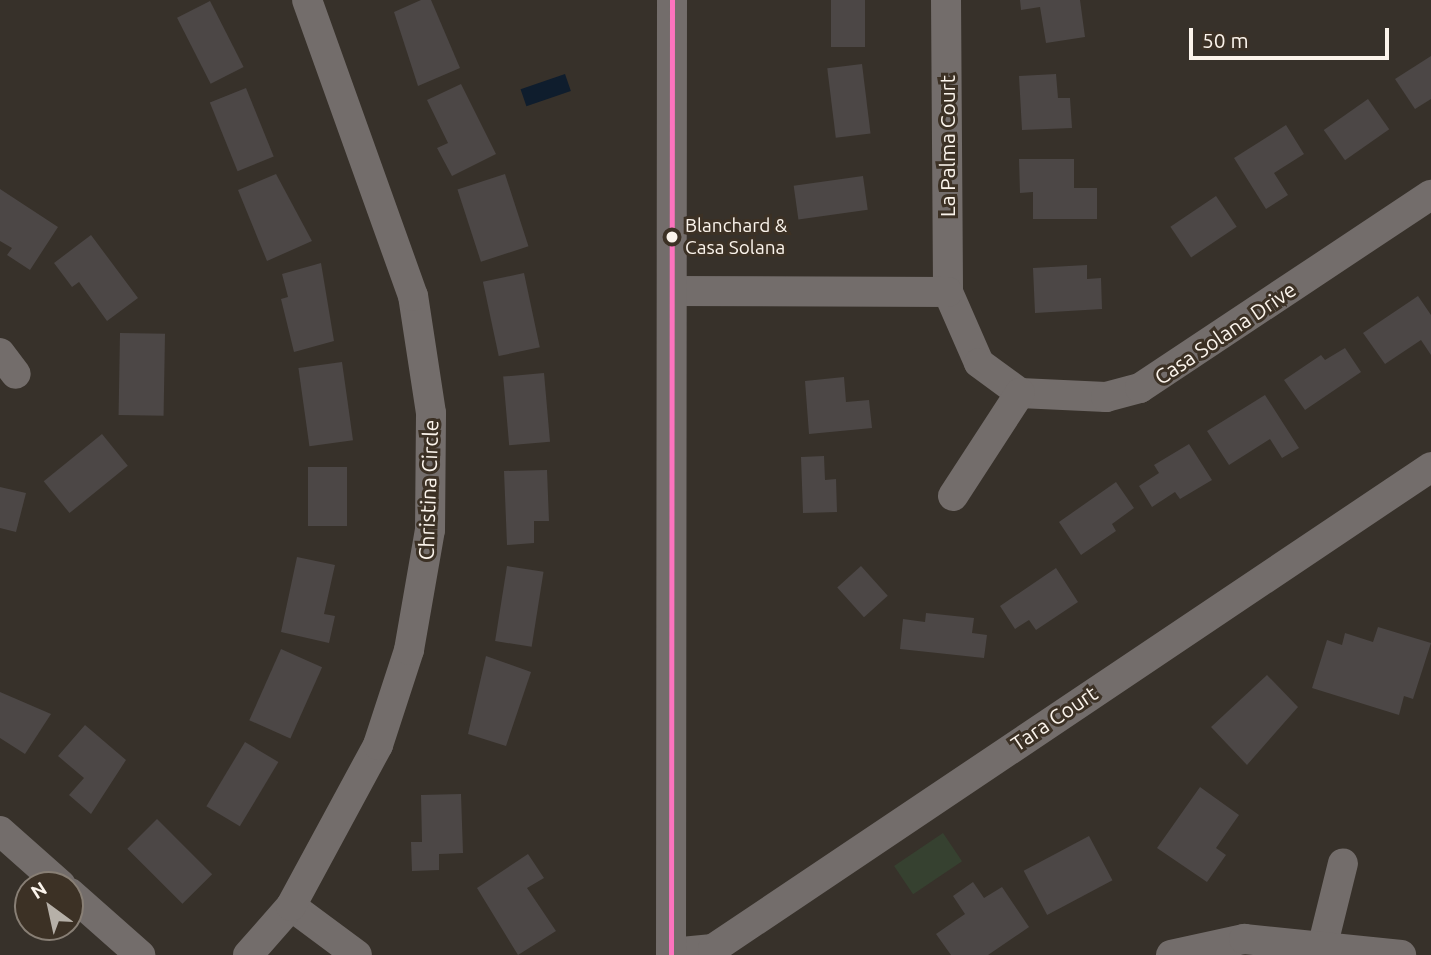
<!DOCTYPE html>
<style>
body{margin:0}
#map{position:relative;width:1431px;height:955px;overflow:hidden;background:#37312a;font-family:Ubuntu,sans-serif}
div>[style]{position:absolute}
.green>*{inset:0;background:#364130;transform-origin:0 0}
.water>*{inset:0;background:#0f1d2d;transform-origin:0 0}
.building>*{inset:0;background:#4c4746;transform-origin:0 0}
.minor>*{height:30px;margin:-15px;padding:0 15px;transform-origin:15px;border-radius:15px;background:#736d6b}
.bus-1>*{height:5px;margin:-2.5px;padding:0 2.5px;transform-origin:2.5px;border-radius:2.5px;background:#fc73be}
.dots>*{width:19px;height:19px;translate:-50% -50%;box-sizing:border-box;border:4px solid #3c3125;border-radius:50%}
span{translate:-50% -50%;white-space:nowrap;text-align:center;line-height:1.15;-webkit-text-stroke:6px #3c3125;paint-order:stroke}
.bus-label{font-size:19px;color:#fbf4ec}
.left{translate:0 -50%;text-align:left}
.street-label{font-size:21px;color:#fbf4ec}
.north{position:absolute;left:14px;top:871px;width:70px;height:70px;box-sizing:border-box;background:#3c3125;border:2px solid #887f75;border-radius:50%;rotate:327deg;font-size:19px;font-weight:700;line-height:28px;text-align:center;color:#fbf4ec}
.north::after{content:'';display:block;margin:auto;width:24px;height:32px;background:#b6b0a8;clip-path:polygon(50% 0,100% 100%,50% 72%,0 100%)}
.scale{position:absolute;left:1189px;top:28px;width:200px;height:32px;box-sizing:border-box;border:4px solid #fbf4ec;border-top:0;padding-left:9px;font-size:21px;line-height:24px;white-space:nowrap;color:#fbf4ec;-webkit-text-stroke:5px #3c3125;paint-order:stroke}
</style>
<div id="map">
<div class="green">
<div style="left:943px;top:833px;width:34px;height:59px;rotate:56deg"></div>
</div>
<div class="water">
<div style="left:565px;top:74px;width:18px;height:47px;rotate:71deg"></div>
</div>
<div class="building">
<div style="clip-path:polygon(421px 0,431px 0,460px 68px,418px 86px,394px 12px)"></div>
<div style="left:831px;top:0;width:34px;height:47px"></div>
<div style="clip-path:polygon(1020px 0,1080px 0,1085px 37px,1046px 43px,1040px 7px,1021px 10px)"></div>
<div style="left:210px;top:1px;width:74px;height:37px;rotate:63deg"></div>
<div style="clip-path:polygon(1431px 56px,1431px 99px,1415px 109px,1395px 79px)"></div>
<div style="left:862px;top:64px;width:70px;height:35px;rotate:83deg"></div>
<div style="clip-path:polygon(1056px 74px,1058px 98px,1070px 98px,1072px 128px,1022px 130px,1019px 76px)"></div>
<div style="clip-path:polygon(461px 84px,496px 154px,452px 176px,437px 148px,448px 143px,427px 100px)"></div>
<div style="left:246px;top:88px;width:74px;height:39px;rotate:68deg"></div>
<div style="left:1368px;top:99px;width:37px;height:54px;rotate:55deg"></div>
<div style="clip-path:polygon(1286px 125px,1304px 154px,1274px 173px,1288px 195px,1266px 209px,1234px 158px)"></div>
<div style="clip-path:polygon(1019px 159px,1074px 159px,1074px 188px,1097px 188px,1097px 219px,1033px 219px,1033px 192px,1020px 193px)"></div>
<div style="clip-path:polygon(276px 174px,312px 241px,267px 261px,238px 190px)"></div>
<div style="left:505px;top:174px;width:76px;height:50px;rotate:72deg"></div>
<div style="left:863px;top:176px;width:34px;height:70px;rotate:82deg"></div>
<div style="clip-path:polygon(0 189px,58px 227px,30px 270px,7px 255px,12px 248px,0 241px)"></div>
<div style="left:1216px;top:196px;width:37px;height:55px;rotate:56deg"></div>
<div style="clip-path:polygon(91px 235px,138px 298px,107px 321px,79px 282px,72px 287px,54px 263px)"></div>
<div style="clip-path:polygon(321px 263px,334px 341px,294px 352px,281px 299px,288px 297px,282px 274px)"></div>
<div style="clip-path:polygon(1087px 265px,1087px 279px,1101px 278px,1102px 309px,1035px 313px,1033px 268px)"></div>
<div style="left:524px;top:273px;width:76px;height:42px;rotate:78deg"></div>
<div style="clip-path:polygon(1418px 296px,1431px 315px,1431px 355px,1421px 340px,1385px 364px,1363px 333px)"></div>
<div style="left:120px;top:333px;width:45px;height:82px;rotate:1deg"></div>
<div style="clip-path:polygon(1345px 348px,1361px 372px,1305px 410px,1284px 380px,1321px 355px,1325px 360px)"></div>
<div style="left:342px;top:362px;width:79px;height:44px;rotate:82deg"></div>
<div style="left:544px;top:373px;width:69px;height:41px;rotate:85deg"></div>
<div style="clip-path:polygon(844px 377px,846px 402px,869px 400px,872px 428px,809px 434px,805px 381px)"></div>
<div style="clip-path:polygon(1265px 395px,1299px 448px,1282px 458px,1270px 439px,1229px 465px,1207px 431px)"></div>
<div style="left:102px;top:434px;width:41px;height:75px;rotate:51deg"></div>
<div style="clip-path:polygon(1189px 444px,1212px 480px,1180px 499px,1175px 492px,1152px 507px,1139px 486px,1159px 473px,1154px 465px)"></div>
<div style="clip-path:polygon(824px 456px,825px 480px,836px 479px,837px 512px,803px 513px,801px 457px)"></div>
<div style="left:308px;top:467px;width:39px;height:59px"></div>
<div style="clip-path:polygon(547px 470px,549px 521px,534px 521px,534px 543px,507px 545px,504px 471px)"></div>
<div style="clip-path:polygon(1116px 482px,1134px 508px,1112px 524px,1116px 531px,1081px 555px,1059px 522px)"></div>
<div style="clip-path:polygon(0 487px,26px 493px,16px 532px,0 528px)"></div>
<div style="clip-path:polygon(297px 557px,335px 565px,324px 614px,335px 616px,329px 643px,281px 632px)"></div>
<div style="left:507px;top:566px;width:37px;height:76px;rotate:9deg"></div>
<div style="left:861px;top:566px;width:40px;height:32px;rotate:48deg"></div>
<div style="clip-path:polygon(1056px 568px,1078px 602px,1036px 630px,1029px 620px,1015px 629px,1000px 606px)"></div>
<div style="clip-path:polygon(926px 613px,974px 618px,972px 633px,987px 635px,984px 658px,900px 649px,903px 619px,925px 622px)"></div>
<div style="clip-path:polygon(1378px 627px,1431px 643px,1413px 699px,1404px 696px,1399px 715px,1312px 688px,1327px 640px,1342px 645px,1345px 633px,1373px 642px)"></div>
<div style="left:281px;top:649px;width:45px;height:78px;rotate:24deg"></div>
<div style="clip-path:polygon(486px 656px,531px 672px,506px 746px,468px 734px)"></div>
<div style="clip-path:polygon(1267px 675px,1298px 707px,1247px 765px,1211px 727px)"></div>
<div style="clip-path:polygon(0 692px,51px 714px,25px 754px,0 738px)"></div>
<div style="clip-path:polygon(85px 725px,126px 760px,91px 814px,69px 795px,84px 778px,58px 756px)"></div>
<div style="left:245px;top:742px;width:39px;height:75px;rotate:31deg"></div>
<div style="clip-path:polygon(1200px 787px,1239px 815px,1216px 848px,1226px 855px,1207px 882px,1157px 848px)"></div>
<div style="clip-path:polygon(461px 794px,463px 853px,439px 854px,439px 870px,412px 871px,411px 842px,422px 842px,421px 795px)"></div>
<div style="left:157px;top:819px;width:78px;height:42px;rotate:45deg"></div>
<div style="left:1089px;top:836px;width:50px;height:74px;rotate:62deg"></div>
<div style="clip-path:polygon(528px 854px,544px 878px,527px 888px,556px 931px,518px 955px,477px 888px)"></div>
<div style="clip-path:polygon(973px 882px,984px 898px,1002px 887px,1029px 927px,988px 955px,951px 955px,936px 934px,965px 914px,953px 896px)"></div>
</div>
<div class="minor">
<div style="left:946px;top:0;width:292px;rotate:89.6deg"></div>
<div style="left:948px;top:292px;width:77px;rotate:66.4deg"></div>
<div style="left:979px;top:363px;width:51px;rotate:36.2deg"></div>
<div style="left:1020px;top:393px;width:86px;rotate:2.7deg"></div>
<div style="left:1106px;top:397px;width:35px;rotate:-15deg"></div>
<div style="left:1140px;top:388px;width:349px;rotate:-33.6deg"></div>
<div style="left:672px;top:291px;width:276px;rotate:0.2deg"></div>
<div style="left:0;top:353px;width:26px;rotate:53deg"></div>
<div style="left:953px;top:496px;width:123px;rotate:-57deg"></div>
<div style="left:0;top:831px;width:81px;rotate:41.5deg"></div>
<div style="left:70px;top:893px;width:94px;rotate:41.5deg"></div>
<div style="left:291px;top:906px;width:82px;rotate:36.6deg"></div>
<div style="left:1323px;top:944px;width:83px;rotate:-76.1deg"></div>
<div style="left:671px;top:953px;width:42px;rotate:-5.4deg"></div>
<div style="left:713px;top:949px;width:865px;rotate:-33.87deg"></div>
<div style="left:248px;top:955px;width:65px;rotate:-48.7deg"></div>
<div style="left:291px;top:906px;width:183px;rotate:-61.6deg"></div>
<div style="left:378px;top:745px;width:100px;rotate:-71.9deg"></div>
<div style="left:409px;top:650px;width:122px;rotate:-80.1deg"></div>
<div style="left:430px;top:530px;width:117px;rotate:-89.5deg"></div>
<div style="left:431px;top:413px;width:118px;rotate:-98.7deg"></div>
<div style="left:413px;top:296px;width:314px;rotate:-109.7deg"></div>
<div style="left:671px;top:955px;width:955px;rotate:-89.94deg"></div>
<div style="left:1171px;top:955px;width:75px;rotate:-12.4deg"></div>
<div style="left:1244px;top:939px;width:158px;rotate:5.8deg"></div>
</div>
<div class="bus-1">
<div style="left:671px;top:955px;width:955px;rotate:-89.94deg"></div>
</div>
<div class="dots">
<div style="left:672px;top:237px;background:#fbf4ec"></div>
</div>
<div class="bus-label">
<span class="left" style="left:685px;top:237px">Blanchard &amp;<br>Casa Solana</span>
</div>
<div class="street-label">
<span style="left:947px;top:146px;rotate:-90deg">La Palma Court</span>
<span style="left:1225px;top:333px;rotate:-34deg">Casa Solana Drive</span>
<span style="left:428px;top:490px;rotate:-88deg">Christina Circle</span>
<span style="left:1054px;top:718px;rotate:-34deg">Tara Court</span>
</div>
<div class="north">N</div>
<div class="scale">50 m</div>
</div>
